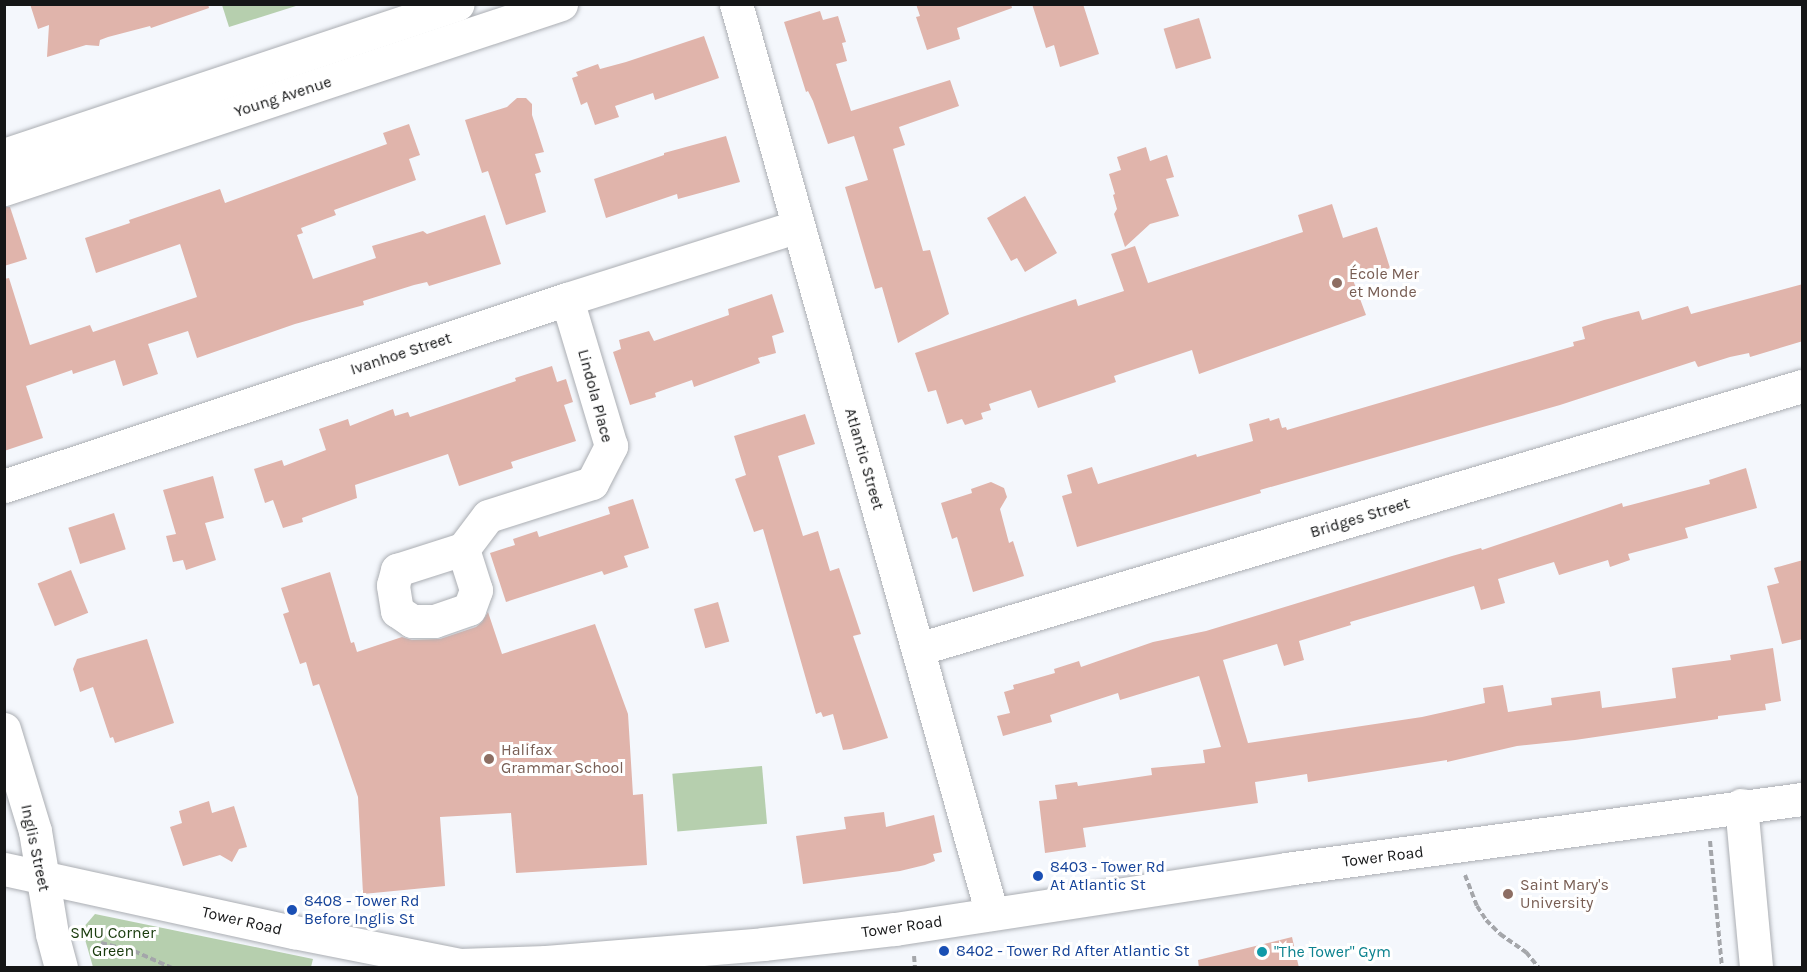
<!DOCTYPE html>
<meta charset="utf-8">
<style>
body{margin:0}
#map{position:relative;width:1807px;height:972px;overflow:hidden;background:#f4f7fc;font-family:Karla,sans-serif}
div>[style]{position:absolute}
.green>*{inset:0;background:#b6cfae;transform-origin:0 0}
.building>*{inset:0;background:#e0b4ab;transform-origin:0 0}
.path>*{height:4px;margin-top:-2px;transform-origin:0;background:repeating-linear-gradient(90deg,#a4a6aa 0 6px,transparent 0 9px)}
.roads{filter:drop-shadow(0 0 2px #abaeb3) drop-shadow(0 0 2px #abaeb3)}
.minor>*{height:33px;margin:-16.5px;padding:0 16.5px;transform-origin:16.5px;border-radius:16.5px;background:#fff}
.dots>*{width:16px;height:16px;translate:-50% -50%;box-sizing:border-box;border:3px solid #fff;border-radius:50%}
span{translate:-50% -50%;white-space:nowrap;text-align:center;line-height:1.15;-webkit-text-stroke:6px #fff;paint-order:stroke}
.street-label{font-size:16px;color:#151617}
.education-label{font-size:16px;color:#785e54}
.left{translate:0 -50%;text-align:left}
.transit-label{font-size:16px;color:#164399}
.park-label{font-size:16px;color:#193b0c}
.culture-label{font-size:16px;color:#0d838f}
.frame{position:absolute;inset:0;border:6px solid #151617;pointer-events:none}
</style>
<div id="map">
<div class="green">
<div style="clip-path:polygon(222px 5px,222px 4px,299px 5px,229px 27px)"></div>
<div style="left:762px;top:766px;width:58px;height:90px;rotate:85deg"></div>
<div style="clip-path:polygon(95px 914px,313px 959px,311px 967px,93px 967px,82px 929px)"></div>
</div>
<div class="building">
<div style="clip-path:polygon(30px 4px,208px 4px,209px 8px,151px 28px,150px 26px,108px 37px,100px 40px,99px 46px,86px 45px,47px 57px,49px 25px,38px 29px)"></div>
<div style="clip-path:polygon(916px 4px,1011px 4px,1012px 8px,957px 28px,960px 39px,927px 50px,916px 17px,920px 16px)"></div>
<div style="clip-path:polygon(1032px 4px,1083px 4px,1099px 54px,1060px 67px,1054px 45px,1046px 48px)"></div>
<div style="clip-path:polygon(820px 11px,823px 20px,838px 16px,846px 42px,842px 43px,847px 61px,836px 64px,851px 111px,950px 80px,959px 106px,899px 127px,905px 145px,893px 149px,923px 251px,930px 250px,949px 314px,898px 343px,882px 287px,875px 289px,845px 187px,868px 180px,854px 136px,828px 144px,813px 101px,808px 91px,806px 92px,784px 22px)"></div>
<div style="left:1199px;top:18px;width:42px;height:37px;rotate:73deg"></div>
<div style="clip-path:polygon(704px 36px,719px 78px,655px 100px,653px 93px,615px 106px,619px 117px,595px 125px,587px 102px,581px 105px,572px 78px,578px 76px,576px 72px,598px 64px,600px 69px,626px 62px)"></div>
<div style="clip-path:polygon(517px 98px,526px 98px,532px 104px,532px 115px,544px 152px,535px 154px,541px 172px,535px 174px,546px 212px,506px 225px,488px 171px,482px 173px,465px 120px,507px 107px)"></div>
<div style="clip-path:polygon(409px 124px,420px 155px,409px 159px,416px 180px,334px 210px,336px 215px,301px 228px,303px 233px,297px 235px,313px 279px,376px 258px,372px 246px,423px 231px,427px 234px,485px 215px,501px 264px,429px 286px,427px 282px,414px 285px,363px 301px,364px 305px,295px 324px,197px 358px,188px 331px,148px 344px,158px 374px,123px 386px,115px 360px,73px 374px,72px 370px,26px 386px,43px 438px,4px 451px,4px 279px,9px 278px,30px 345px,90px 325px,93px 332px,197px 297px,180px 244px,96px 273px,85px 238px,130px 223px,129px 220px,220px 189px,225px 203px,387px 144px,383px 133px)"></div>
<div style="clip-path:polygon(726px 136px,740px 182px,678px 199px,677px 194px,606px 218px,594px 179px,664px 155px,664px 153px)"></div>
<div style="clip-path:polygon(1146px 147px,1150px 161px,1167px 155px,1174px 177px,1166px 179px,1179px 216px,1150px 224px,1125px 247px,1114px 214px,1117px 209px,1113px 195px,1115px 194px,1109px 174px,1121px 170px,1117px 157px)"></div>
<div style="clip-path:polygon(1025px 196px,1057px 253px,1025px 272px,1017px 258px,1011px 261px,987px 218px)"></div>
<div style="clip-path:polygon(1332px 204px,1343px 238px,1377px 227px,1390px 268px,1353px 280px,1366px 315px,1199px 374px,1192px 350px,1114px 376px,1116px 382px,1038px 408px,1031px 390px,989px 404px,991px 410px,981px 413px,983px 419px,965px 425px,962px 419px,947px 424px,936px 390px,928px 392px,915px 353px,1076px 299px,1078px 306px,1124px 291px,1111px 254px,1135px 246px,1148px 283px,1303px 232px,1298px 215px)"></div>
<div style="clip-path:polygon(4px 207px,10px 207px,27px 259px,4px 266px)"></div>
<div style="clip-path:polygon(1803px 284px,1803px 341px,1750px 357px,1749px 353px,1730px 357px,1698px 367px,1695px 361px,1560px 405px,1260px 490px,1261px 493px,1077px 547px,1062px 496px,1072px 493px,1067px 475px,1092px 467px,1098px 484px,1196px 454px,1197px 457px,1253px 441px,1249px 424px,1269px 418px,1270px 421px,1279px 418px,1282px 428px,1286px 427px,1287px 430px,1574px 346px,1573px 342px,1585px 339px,1582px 327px,1604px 320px,1639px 311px,1642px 320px,1688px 306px,1691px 314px)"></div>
<div style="clip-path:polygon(772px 294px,784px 332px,772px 336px,776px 353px,758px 358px,760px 363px,694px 387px,692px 380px,655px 393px,656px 397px,630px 405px,613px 352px,621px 349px,619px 340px,649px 331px,654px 341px,729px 315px,728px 309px)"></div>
<div style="clip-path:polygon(552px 366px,557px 382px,566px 379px,573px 402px,564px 405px,576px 441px,511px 462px,513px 468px,459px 486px,448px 454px,355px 485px,357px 498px,302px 518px,303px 522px,283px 528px,273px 500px,265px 503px,254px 469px,282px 460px,284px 466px,326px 450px,319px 429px,348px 419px,350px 426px,393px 409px,395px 416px,408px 412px,410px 417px,516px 381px,515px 378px)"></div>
<div style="clip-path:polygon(805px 414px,815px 444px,778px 456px,803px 536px,818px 531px,830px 571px,839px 568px,861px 634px,853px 636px,888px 738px,851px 749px,843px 750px,833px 714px,823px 717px,821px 712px,816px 714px,763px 529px,754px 532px,735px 479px,746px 475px,734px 436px)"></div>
<div style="clip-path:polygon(1746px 468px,1757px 508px,1685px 528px,1688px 538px,1628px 554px,1630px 560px,1610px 567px,1608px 560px,1559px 575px,1554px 562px,1498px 579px,1505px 603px,1481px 610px,1474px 586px,1350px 622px,1351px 625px,1299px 641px,1304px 660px,1284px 666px,1277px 644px,1223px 660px,1248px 743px,1422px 717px,1485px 703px,1483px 688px,1503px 685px,1508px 712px,1552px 705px,1551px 698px,1600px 691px,1602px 708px,1676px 698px,1672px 668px,1731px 660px,1730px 655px,1773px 648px,1781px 701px,1765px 704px,1766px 710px,1718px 716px,1718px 719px,1575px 740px,1517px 746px,1447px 762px,1447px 760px,1308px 782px,1307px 774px,1255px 782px,1258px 803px,1083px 828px,1086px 847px,1045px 853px,1039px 801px,1057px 799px,1055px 785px,1077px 782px,1078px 786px,1152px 775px,1151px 768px,1205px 763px,1203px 750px,1221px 747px,1199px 676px,1120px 700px,1118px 693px,1050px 715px,1052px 722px,1003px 736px,997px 716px,1010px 713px,1004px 692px,1014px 689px,1013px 685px,1055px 673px,1054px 669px,1079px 661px,1081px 667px,1153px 642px,1206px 631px,1452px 556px,1481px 548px,1482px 550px,1622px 503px,1623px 507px,1710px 484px,1709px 480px)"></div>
<div style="clip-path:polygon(213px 476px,224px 518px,205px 523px,216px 560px,186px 570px,183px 560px,173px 562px,166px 536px,176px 534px,163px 490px)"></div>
<div style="clip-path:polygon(991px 482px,1004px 488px,1007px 497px,1000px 509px,1009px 543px,1013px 541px,1024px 576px,973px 592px,957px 537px,952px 539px,941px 503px,972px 493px,971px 489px)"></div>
<div style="clip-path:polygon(633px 499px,649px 548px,624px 556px,628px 567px,604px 575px,602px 571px,506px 602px,490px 553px,515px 545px,513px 539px,537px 531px,539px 537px,610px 514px,608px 507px)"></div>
<div style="left:114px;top:513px;width:38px;height:48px;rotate:72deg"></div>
<div style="clip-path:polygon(1803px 560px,1803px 639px,1782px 644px,1767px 586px,1779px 583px,1774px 568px)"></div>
<div style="left:71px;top:570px;width:46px;height:36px;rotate:68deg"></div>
<div style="clip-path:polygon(330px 572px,351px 643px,354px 642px,357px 652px,402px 637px,412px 640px,440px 639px,476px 627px,482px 622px,488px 612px,502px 654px,595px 624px,628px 714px,633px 795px,643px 794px,647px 865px,516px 873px,511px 813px,440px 817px,445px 886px,363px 894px,358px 797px,319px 684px,313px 686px,306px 662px,300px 664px,283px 614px,289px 612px,281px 588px)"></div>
<div style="left:718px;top:602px;width:41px;height:25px;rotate:74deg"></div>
<div style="clip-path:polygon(147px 639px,174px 723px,115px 743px,113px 737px,110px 738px,93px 687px,80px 692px,73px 669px,77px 659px)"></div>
<div style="clip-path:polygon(209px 801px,212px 813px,234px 806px,247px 847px,239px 849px,232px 862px,220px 855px,183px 866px,170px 827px,182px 823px,179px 811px)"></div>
<div style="clip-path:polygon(884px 812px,886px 827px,934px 815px,942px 852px,933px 854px,935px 861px,925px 865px,900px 871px,803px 884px,796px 836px,846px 829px,844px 817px)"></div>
<div style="clip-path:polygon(1292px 937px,1299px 968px,1199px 968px,1198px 960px)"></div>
</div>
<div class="path">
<div style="left:1710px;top:841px;width:128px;rotate:84.6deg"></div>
<div style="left:1465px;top:875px;width:33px;rotate:69deg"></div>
<div style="left:1477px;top:906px;width:17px;rotate:57deg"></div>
<div style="left:1486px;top:920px;width:20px;rotate:45deg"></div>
<div style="left:1500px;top:934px;width:32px;rotate:35deg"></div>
<div style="left:1526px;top:952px;width:21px;rotate:51deg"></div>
<div style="left:101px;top:943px;width:34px;rotate:14deg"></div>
<div style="left:134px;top:951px;width:42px;rotate:24.1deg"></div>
<div style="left:914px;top:956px;width:12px;rotate:85deg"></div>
</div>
<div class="roads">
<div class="minor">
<div style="left:736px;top:4px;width:945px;rotate:74.29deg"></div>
<div style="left:4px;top:155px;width:478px;rotate:-18.4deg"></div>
<div style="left:4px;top:189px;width:587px;rotate:-18.37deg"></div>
<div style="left:4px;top:486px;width:593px;rotate:-18.37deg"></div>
<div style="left:567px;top:299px;width:242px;rotate:-17.5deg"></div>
<div style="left:463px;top:549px;width:43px;rotate:72.4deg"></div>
<div style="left:476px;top:590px;width:20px;rotate:110deg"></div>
<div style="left:469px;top:609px;width:37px;rotate:161deg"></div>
<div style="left:434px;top:621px;width:22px;rotate:180deg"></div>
<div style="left:412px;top:621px;width:18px;rotate:-146deg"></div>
<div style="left:397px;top:611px;width:26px;rotate:-99deg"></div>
<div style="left:393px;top:585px;width:16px;rotate:-75deg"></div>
<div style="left:397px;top:570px;width:69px;rotate:-17.7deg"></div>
<div style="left:463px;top:549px;width:41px;rotate:-52.9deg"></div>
<div style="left:488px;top:516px;width:109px;rotate:-17.6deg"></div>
<div style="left:592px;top:483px;width:42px;rotate:-62.8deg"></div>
<div style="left:611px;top:446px;width:153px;rotate:-106.7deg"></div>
<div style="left:918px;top:649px;width:922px;rotate:-16.57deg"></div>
<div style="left:4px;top:729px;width:107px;rotate:73.1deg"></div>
<div style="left:35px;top:831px;width:104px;rotate:80.6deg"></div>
<div style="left:52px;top:934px;width:35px;rotate:75deg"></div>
<div style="left:1741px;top:805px;width:164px;rotate:84.7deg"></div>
<div style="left:4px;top:869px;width:297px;rotate:12.3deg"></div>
<div style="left:294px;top:932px;width:169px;rotate:11.2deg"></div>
<div style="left:460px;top:965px;width:86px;rotate:-2deg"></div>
<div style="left:546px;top:962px;width:218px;rotate:-4.7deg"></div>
<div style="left:763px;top:944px;width:133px;rotate:-6.5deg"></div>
<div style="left:895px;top:929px;width:396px;rotate:-8.7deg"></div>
<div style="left:1286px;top:869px;width:521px;rotate:-7.73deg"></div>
</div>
</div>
<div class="dots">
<div style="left:1337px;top:283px;background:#8d6e63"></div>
<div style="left:489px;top:759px;background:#8d6e63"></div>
<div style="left:1038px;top:876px;background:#1a4fb4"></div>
<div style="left:1508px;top:894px;background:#8d6e63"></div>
<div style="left:292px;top:910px;background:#1a4fb4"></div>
<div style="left:944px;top:951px;background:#1a4fb4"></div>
<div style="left:1262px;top:952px;background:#0f9aa8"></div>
</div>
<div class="street-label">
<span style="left:283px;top:97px;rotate:-18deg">Young Avenue</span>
<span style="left:401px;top:354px;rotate:-18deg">Ivanhoe Street</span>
<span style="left:595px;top:396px;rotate:75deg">Lindola Place</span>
<span style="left:864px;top:459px;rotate:74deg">Atlantic Street</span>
<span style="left:1360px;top:518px;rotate:-17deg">Bridges Street</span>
<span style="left:35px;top:848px;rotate:78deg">Inglis Street</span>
<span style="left:1383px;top:857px;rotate:-7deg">Tower Road</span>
<span style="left:242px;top:921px;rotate:13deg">Tower Road</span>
<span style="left:902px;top:927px;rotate:-8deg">Tower Road</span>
</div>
<div class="education-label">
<span class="left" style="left:1349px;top:283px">École Mer<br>et Monde</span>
<span class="left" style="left:501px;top:759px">Halifax<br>Grammar School</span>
<span class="left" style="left:1520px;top:894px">Saint Mary's<br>University</span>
</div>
<div class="transit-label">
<span class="left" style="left:1050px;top:876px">8403 - Tower Rd<br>At Atlantic St</span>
<span class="left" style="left:304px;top:910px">8408 - Tower Rd<br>Before Inglis St</span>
<span class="left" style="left:956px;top:951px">8402 - Tower Rd After Atlantic St</span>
</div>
<div class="park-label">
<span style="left:113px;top:942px">SMU Corner<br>Green</span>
</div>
<div class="culture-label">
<span class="left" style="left:1274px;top:952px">"The Tower" Gym</span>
</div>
<div class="frame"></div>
</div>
